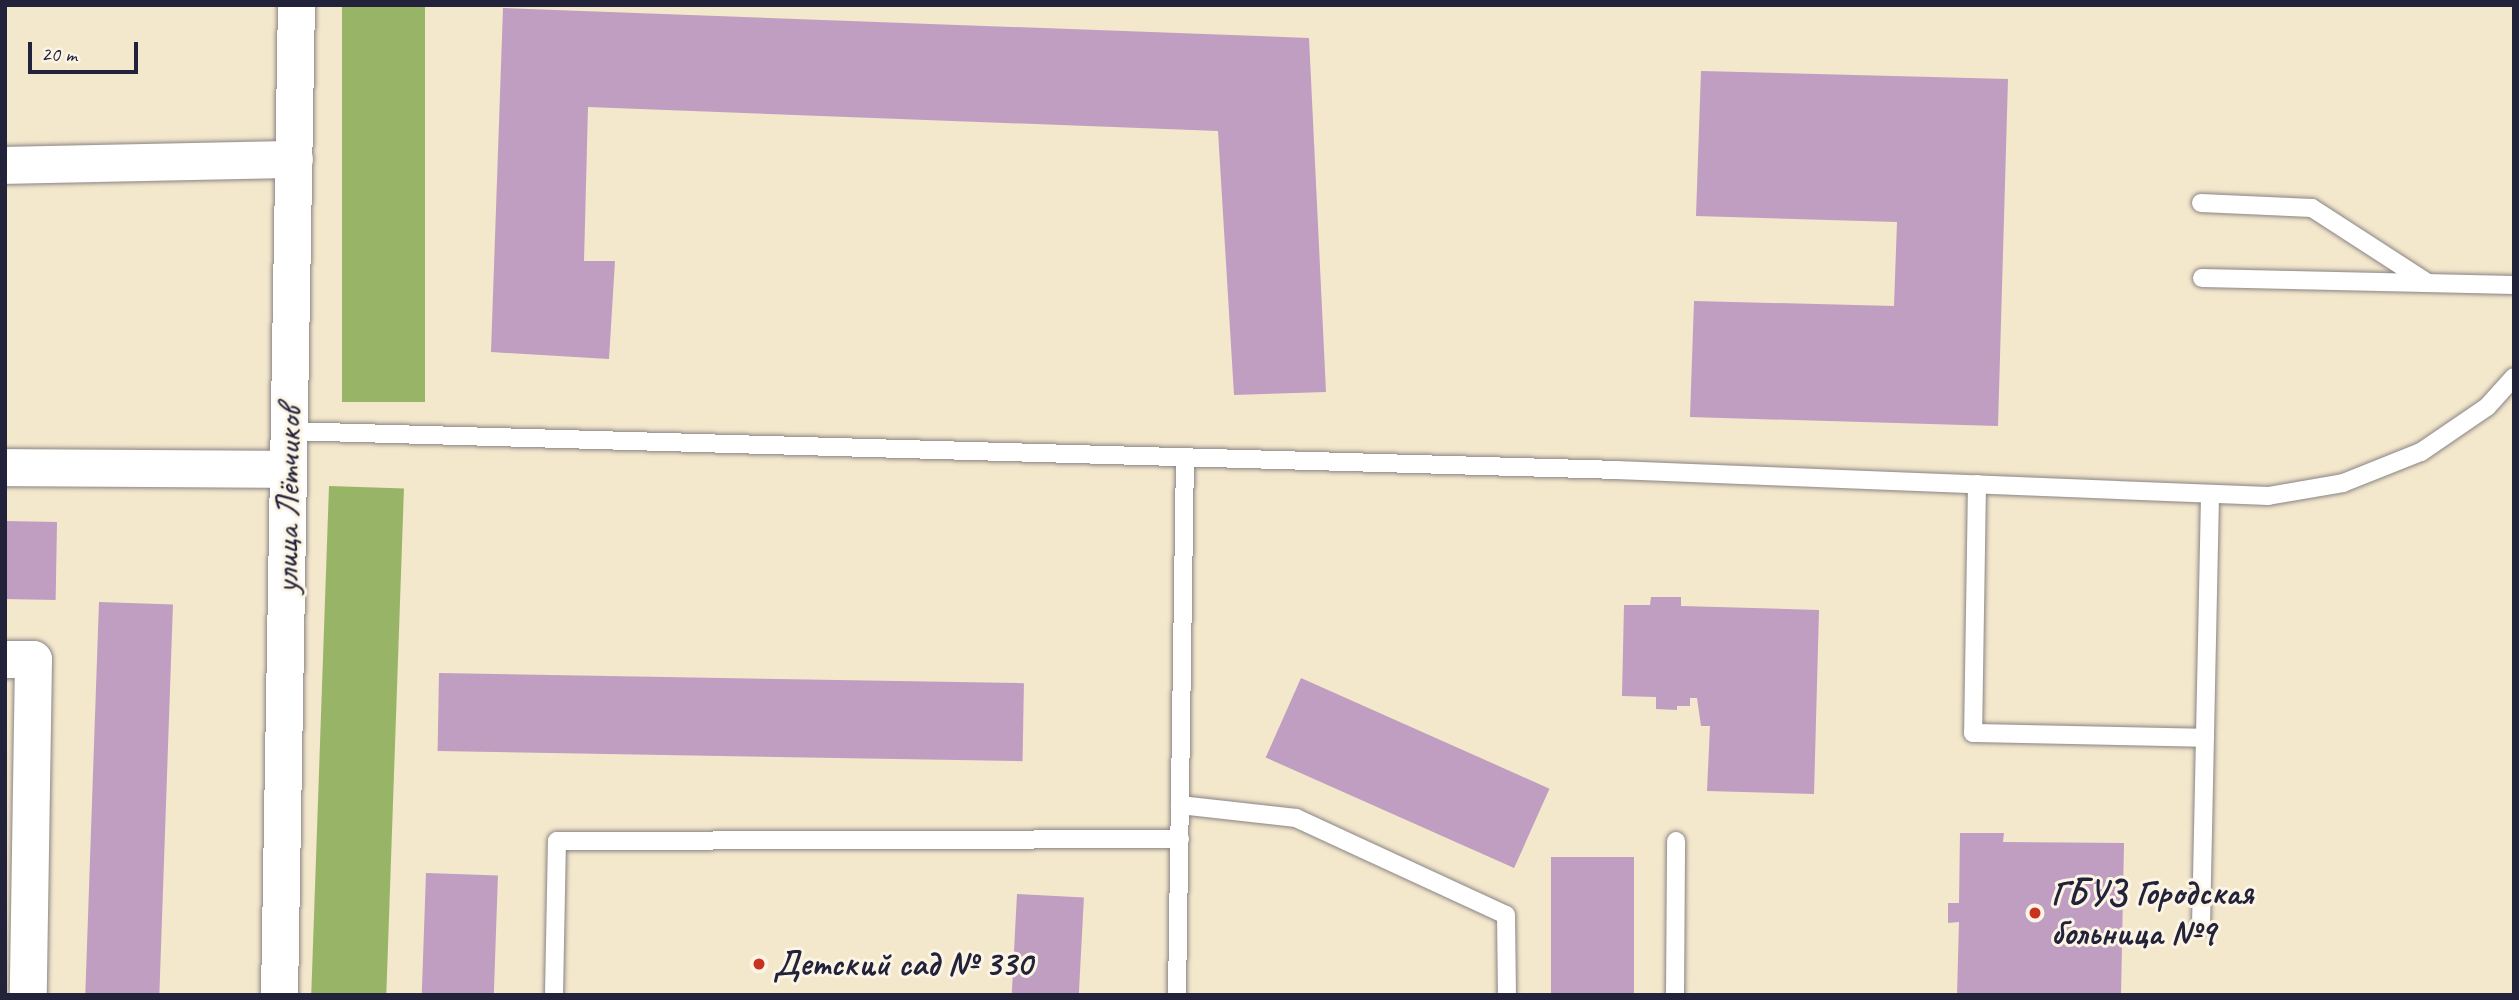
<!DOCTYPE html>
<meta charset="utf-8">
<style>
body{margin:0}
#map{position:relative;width:2519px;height:1000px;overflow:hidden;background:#f3e7cc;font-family:Caveat,sans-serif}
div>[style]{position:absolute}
.forest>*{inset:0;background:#98b466;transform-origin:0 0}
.building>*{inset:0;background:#bf9ec1;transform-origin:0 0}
.roads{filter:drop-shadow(0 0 2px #8a8484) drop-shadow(0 0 2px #8a8484)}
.service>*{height:18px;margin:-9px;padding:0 9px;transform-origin:9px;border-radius:9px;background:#fff}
.minor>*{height:37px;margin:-18.5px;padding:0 18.5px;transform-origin:18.5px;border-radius:18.5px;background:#fff}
.dots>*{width:19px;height:19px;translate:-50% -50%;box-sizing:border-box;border:4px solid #fcf5e5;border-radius:50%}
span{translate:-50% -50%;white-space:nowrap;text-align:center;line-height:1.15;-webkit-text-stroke:6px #fcf5e5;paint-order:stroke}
.street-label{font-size:35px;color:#22223b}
.poi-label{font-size:35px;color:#22223b;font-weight:700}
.left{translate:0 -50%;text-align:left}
.frame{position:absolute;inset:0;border:7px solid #22223b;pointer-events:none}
.scale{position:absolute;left:28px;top:42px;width:110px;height:32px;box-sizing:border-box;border:4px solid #22223b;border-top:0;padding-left:9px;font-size:21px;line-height:24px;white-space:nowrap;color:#22223b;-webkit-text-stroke:5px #fcf5e5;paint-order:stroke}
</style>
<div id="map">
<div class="forest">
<div style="left:342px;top:5px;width:83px;height:397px"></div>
<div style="left:329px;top:486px;width:75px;height:509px;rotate:2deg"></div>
</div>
<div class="building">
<div style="clip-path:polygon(503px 8px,1309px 38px,1326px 392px,1234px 395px,1218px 131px,588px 107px,584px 261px,615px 261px,609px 359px,491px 352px)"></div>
<div style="clip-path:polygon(1701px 71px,2008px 79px,1998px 426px,1690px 417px,1694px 301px,1894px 306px,1897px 222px,1696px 216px)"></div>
<div style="left:5px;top:521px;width:52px;height:78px;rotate:1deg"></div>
<div style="clip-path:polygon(1651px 597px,1681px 597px,1681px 606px,1819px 610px,1814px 794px,1707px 791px,1710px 726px,1701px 726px,1697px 698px,1690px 698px,1690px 706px,1677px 706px,1677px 710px,1656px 709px,1656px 697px,1622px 696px,1624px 605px,1650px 605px)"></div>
<div style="left:99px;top:602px;width:74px;height:393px;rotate:2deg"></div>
<div style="left:439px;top:673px;width:585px;height:78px;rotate:1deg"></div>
<div style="left:1301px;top:678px;width:272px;height:87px;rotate:24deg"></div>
<div style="clip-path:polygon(1960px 833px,2004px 833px,2003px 842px,2124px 843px,2121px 995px,1957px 995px,1959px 922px,1948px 923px,1948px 903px,1959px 903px)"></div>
<div style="left:1634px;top:857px;width:138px;height:83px;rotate:90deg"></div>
<div style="left:426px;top:873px;width:72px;height:122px;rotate:2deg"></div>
<div style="left:1017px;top:894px;width:67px;height:101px;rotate:3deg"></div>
</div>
<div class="roads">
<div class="service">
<div style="left:2201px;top:203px;width:111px;rotate:2.6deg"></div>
<div style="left:2312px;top:208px;width:138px;rotate:32.9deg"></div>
<div style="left:2202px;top:278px;width:312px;rotate:1.3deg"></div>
<div style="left:289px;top:431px;width:1328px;rotate:1.68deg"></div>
<div style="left:1616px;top:470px;width:653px;rotate:2.28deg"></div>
<div style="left:2268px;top:496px;width:76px;rotate:-9.8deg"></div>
<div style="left:2343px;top:483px;width:84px;rotate:-21.7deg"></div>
<div style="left:2421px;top:452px;width:80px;rotate:-34.3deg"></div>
<div style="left:2487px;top:407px;width:40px;rotate:-48deg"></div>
<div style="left:1977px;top:484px;width:249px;rotate:90.9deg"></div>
<div style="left:1973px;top:733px;width:232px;rotate:1.2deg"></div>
<div style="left:1180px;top:805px;width:117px;rotate:6.4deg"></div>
<div style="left:1296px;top:818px;width:231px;rotate:24.8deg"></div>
<div style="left:1506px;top:915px;width:80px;rotate:89.3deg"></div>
<div style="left:2201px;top:926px;width:432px;rotate:-88.8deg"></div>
<div style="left:554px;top:995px;width:154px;rotate:-88.9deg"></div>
<div style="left:557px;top:841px;width:623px;rotate:-0.18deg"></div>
<div style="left:1177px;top:995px;width:538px;rotate:-89.15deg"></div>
<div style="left:1675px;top:995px;width:154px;rotate:-89.6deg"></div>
</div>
<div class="minor">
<div style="left:5px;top:165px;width:289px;rotate:-1.2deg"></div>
<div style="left:5px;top:467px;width:283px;rotate:0.4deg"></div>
<div style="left:5px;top:659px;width:28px"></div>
<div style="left:33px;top:659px;width:336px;rotate:90.9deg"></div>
<div style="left:279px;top:995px;width:990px;rotate:-89.02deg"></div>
</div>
</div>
<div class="dots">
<div style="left:2035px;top:913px;background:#c8321e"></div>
<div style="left:759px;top:964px;background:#c8321e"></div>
</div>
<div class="street-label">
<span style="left:288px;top:500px;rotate:-89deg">улица Лётчиков</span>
</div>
<div class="poi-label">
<span class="left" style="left:2051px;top:913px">ГБУЗ Городская<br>больница №9</span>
<span class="left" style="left:773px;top:964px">Детский сад № 330</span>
</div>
<div class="frame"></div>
<div class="scale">20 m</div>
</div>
